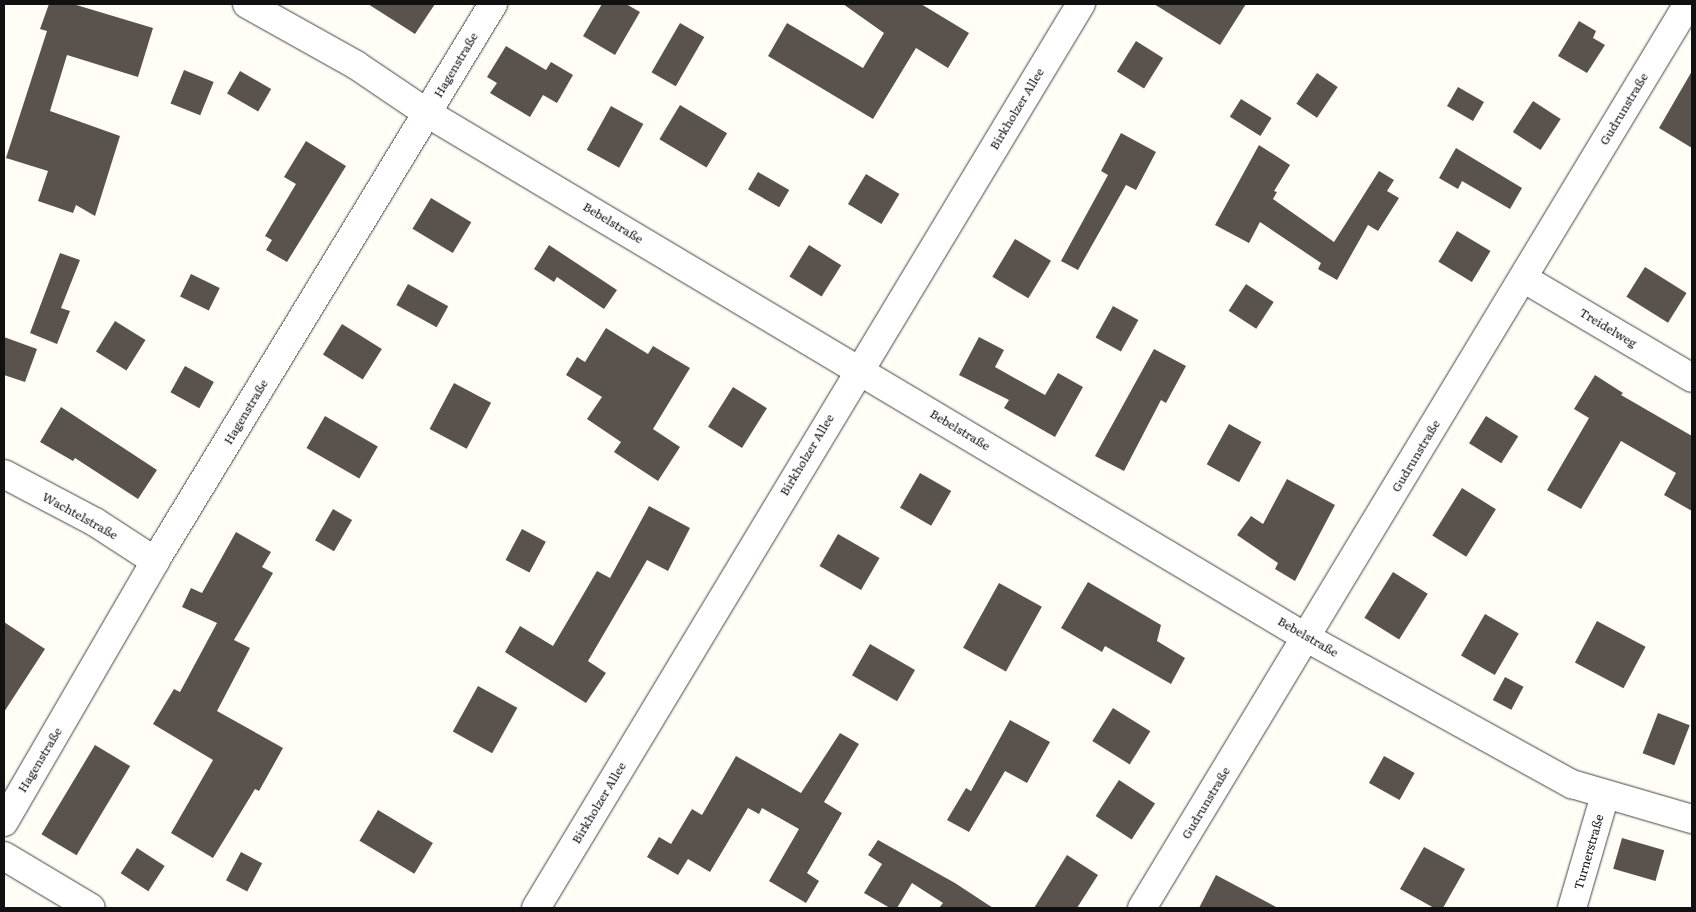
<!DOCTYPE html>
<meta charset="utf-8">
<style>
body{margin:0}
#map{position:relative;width:1696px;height:912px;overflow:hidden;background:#fffdf5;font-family:Literata,serif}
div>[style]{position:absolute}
.building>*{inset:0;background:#5a524d;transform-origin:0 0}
.roads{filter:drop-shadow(0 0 1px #444) drop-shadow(0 0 1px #444)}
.minor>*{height:28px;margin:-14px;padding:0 14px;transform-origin:14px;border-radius:14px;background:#fff}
span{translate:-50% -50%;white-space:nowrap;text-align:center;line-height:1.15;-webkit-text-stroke:5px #fff;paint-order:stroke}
.street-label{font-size:12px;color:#111}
.frame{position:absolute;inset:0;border:5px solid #111;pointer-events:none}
</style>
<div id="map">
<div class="building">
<div style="clip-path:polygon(49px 4px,73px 4px,153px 28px,138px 77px,67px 55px,50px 111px,120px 136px,95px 216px,76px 205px,73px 213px,38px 201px,48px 171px,6px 158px,47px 31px,40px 29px)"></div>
<div style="clip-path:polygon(368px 4px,435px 4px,415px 34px)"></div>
<div style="clip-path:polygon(602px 4px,626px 4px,640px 12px,615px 55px,583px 36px)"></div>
<div style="clip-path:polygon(843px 4px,921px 4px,969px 33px,948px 68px,916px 48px,873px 119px,768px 56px,787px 23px,863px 68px,884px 33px)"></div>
<div style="clip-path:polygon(1154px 4px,1246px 4px,1220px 45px)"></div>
<div style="clip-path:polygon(1579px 21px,1596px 31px,1593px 38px,1605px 45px,1587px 73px,1558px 56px)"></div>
<div style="left:680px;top:23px;width:28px;height:57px;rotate:30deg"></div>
<div style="left:1136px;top:41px;width:32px;height:36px;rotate:32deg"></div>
<div style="clip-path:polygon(506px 46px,546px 70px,551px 62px,573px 75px,557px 103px,543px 95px,530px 117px,490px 93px,497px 83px,487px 77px)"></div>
<div style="left:184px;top:70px;width:32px;height:36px;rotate:22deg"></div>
<div style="left:240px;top:71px;width:36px;height:26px;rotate:30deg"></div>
<div style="clip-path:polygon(1692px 71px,1692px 148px,1659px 128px)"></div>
<div style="left:1317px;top:73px;width:25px;height:37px;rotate:34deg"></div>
<div style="left:1458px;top:87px;width:30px;height:22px;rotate:30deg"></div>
<div style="left:1241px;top:99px;width:36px;height:21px;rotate:32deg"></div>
<div style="left:1533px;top:101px;width:33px;height:37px;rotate:33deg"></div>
<div style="left:680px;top:105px;width:55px;height:40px;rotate:31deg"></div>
<div style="left:611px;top:106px;width:37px;height:50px;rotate:29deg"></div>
<div style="clip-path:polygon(1121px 133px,1156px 152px,1136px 190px,1126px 185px,1078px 270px,1061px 261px,1108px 175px,1101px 171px)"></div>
<div style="clip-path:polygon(306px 141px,346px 166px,287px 262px,266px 250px,272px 240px,265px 236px,296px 184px,284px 177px)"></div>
<div style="clip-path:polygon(1259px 145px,1290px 165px,1274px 191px,1277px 192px,1273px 199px,1334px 242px,1379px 171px,1394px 180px,1387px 191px,1399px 198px,1378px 231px,1368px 225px,1337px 280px,1318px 269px,1321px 263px,1260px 222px,1249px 243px,1215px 225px)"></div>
<div style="clip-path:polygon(1456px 148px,1522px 188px,1510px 209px,1462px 181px,1458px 189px,1439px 178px)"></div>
<div style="left:758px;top:172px;width:36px;height:20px;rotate:30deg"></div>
<div style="left:866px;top:174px;width:39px;height:35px;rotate:31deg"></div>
<div style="left:431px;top:198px;width:47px;height:36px;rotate:31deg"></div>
<div style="left:1457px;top:231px;width:39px;height:36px;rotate:31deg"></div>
<div style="left:1015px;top:239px;width:42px;height:44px;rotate:31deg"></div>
<div style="clip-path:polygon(549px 245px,617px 290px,604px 309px,557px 277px,554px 282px,534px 269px)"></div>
<div style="left:809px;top:245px;width:38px;height:37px;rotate:32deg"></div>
<div style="clip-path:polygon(60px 253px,80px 260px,61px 308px,70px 311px,57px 344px,30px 333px)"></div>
<div style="left:1645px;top:267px;width:49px;height:35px;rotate:32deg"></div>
<div style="left:191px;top:274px;width:32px;height:25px;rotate:26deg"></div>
<div style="left:408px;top:284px;width:46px;height:24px;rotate:29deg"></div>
<div style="left:1246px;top:284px;width:33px;height:32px;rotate:33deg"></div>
<div style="left:1113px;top:306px;width:29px;height:36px;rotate:29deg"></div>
<div style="left:115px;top:321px;width:36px;height:36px;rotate:32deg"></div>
<div style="left:342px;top:324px;width:47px;height:36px;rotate:32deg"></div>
<div style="clip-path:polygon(606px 328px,648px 354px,653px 346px,690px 368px,653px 429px,680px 447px,658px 481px,614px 452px,621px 442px,587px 419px,602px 397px,566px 375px,577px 357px,585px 362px)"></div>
<div style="clip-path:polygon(4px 337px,37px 349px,25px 382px,4px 375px)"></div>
<div style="clip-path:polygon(979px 337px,1004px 350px,995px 367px,1045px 395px,1058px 373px,1083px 387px,1055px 437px,1004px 408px,1009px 400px,959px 375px)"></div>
<div style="clip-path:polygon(1154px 349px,1186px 366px,1166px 403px,1161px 400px,1124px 471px,1095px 456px)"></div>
<div style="left:185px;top:366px;width:33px;height:30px;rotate:29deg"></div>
<div style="clip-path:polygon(1595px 375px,1623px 393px,1621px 395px,1692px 436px,1692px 511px,1664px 495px,1676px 473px,1621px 441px,1581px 509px,1547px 490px,1589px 418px,1574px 409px)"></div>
<div style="left:454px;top:383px;width:42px;height:52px;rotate:28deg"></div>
<div style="left:733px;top:387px;width:40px;height:47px;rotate:32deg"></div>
<div style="clip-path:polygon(61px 407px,157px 470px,138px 499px,75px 458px,73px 461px,40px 442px)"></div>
<div style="left:325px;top:416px;width:61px;height:37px;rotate:30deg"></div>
<div style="left:1486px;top:416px;width:38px;height:32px;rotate:32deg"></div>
<div style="left:1229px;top:424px;width:37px;height:46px;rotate:29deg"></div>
<div style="left:920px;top:473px;width:36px;height:40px;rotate:30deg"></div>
<div style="clip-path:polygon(1287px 479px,1335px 505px,1295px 581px,1275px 569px,1278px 563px,1237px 535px,1251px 516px,1263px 524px)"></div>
<div style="left:1462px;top:488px;width:40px;height:56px;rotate:32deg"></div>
<div style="clip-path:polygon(649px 506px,690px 528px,668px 571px,647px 560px,588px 661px,606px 673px,586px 703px,505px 652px,520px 626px,553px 646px,597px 571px,610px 578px)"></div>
<div style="left:333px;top:509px;width:22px;height:36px;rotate:30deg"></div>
<div style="left:522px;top:529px;width:27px;height:35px;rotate:28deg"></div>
<div style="clip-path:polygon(236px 532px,271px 552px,262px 567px,273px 573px,234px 640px,250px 648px,217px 711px,283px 748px,259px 791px,255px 789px,213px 858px,171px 833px,213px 760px,153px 724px,174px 689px,180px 692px,217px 623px,182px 607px,191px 588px,202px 593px)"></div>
<div style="left:838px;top:534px;width:48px;height:37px;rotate:30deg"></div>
<div style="left:1393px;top:572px;width:41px;height:54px;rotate:32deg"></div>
<div style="clip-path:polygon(1088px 582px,1161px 625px,1157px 641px,1185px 658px,1171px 684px,1105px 646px,1102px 652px,1061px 628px)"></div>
<div style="left:999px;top:583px;width:49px;height:74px;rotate:29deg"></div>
<div style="left:1485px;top:614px;width:39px;height:48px;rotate:30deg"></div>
<div style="left:1597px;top:621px;width:55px;height:47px;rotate:28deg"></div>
<div style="clip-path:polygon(4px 622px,45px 649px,4px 712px)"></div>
<div style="left:870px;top:644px;width:52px;height:36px;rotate:30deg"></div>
<div style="left:1505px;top:677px;width:21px;height:26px;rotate:28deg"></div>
<div style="left:478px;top:686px;width:45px;height:52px;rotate:29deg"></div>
<div style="left:1113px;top:708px;width:44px;height:39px;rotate:32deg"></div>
<div style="left:1658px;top:713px;width:34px;height:43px;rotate:21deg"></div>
<div style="clip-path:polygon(1010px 720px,1050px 742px,1027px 783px,1005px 771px,969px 832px,947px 820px,966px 788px,971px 791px)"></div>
<div style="clip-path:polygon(840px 733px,859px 744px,824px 802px,842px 813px,807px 873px,819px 881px,806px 903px,769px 881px,799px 829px,762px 808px,759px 814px,748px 808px,710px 872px,688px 859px,678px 875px,647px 857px,659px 837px,671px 844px,692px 809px,702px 815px,736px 756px,801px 793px)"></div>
<div style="left:95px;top:745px;width:41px;height:104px;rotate:31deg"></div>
<div style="left:1384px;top:756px;width:35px;height:31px;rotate:29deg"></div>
<div style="left:1119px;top:780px;width:43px;height:43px;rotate:33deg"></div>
<div style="left:378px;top:810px;width:64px;height:36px;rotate:31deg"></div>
<div style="left:1622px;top:838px;width:44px;height:32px;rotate:16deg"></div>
<div style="clip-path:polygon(878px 840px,955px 883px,993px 908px,939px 908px,943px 903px,912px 883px,897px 908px,890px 908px,864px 893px,882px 864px,868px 855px)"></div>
<div style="clip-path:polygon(1424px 847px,1465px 869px,1443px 908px,1434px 908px,1400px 889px)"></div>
<div style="left:137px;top:848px;width:33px;height:30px;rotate:33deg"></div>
<div style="left:241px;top:852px;width:24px;height:32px;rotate:28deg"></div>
<div style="clip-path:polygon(1067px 855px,1098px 875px,1077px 908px,1034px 908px)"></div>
<div style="clip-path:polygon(1216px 875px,1278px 908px,1199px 908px)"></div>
</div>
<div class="roads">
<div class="minor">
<div style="left:247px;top:4px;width:125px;rotate:29.2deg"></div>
<div style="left:356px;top:65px;width:86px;rotate:34.1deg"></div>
<div style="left:427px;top:113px;width:1025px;rotate:30.82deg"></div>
<div style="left:1307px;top:638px;width:303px;rotate:28.9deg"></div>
<div style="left:1572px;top:784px;width:125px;rotate:16.3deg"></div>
<div style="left:1523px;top:278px;width:196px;rotate:30.6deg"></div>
<div style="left:4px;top:474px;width:103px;rotate:27.8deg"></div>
<div style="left:95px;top:522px;width:72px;rotate:33deg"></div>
<div style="left:4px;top:822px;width:302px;rotate:-59.9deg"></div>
<div style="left:155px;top:561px;width:652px;rotate:-58.75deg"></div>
<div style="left:4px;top:856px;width:101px;rotate:30.9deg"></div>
<div style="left:536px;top:908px;width:1056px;rotate:-58.92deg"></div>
<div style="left:1142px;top:908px;width:1056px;rotate:-58.87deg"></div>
<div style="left:1572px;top:908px;width:118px;rotate:-73.7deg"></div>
</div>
</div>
<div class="street-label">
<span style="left:456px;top:65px;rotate:-59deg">Hagenstraße</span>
<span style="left:1017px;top:109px;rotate:-59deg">Birkholzer Allee</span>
<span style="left:1624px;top:109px;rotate:-59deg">Gudrunstraße</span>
<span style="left:613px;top:223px;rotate:31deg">Bebelstraße</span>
<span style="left:1608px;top:328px;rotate:31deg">Treidelweg</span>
<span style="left:246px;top:412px;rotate:-59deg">Hagenstraße</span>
<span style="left:960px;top:430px;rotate:31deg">Bebelstraße</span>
<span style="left:807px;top:455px;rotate:-59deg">Birkholzer Allee</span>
<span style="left:1416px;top:456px;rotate:-59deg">Gudrunstraße</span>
<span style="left:80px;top:516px;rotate:29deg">Wachtelstraße</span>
<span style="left:1308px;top:637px;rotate:30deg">Bebelstraße</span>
<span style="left:40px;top:760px;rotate:-59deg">Hagenstraße</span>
<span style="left:599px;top:803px;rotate:-59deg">Birkholzer Allee</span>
<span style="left:1206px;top:803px;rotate:-59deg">Gudrunstraße</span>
<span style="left:1589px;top:852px;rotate:-74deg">Turnerstraße</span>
</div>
<div class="frame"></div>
</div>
